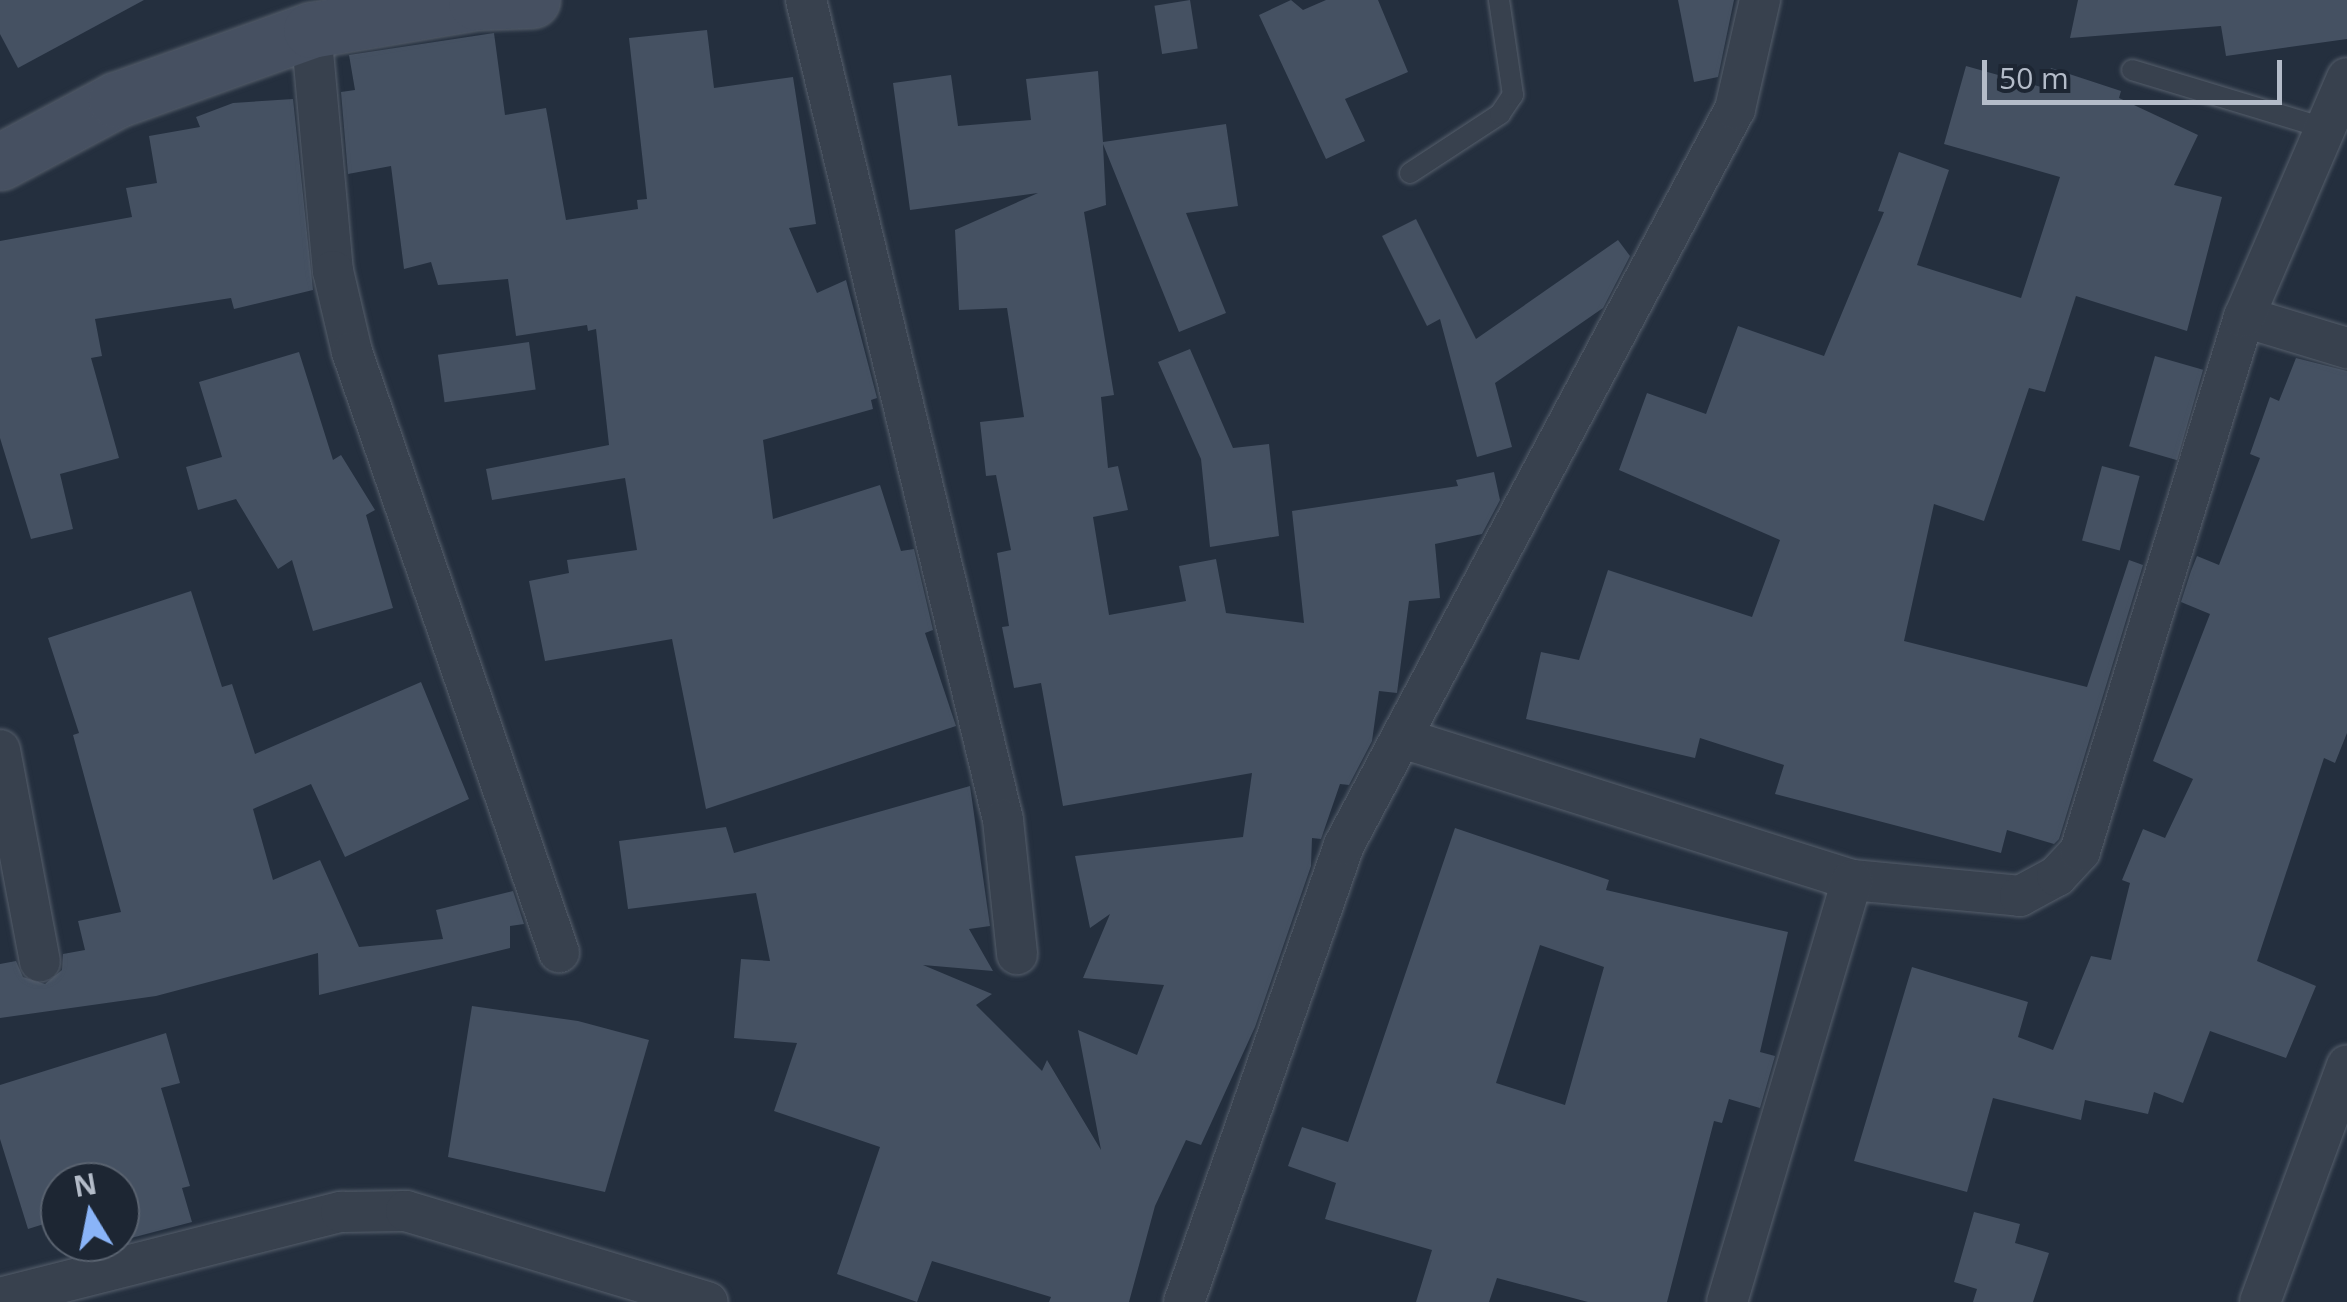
<!DOCTYPE html>
<style>
body{margin:0}
#map{position:relative;width:2347px;height:1302px;overflow:hidden;background:#242f3e;font-family:"Open Sans",sans-serif}
div>[style]{position:absolute}
.building>*{inset:0;background:#455162;transform-origin:0 0}
.roads{filter:drop-shadow(0 0 2px #565f6c) drop-shadow(0 0 2px #565f6c)}
.lane>*{height:20px;margin:-10px;padding:0 10px;transform-origin:10px;border-radius:10px;background:#38414e}
.street>*{height:40px;margin:-20px;padding:0 20px;transform-origin:20px;border-radius:20px;background:#38414e}
.secondary>*{height:55px;margin:-27.5px;padding:0 27.5px;transform-origin:27.5px;border-radius:27.5px;background:#465061}
span{translate:-50% -50%;white-space:nowrap;text-align:center;line-height:1.15;-webkit-text-stroke:9px #1d2633;paint-order:stroke}
.north{position:absolute;left:40px;top:1162px;width:100px;height:100px;box-sizing:border-box;background:#1d2633;border:2px solid #59626f;border-radius:50%;rotate:350deg;font-size:28px;font-weight:700;line-height:40px;text-align:center;color:#b4bcc9}
.north::after{content:'';display:block;margin:auto;width:35px;height:45px;background:#8ab4f8;clip-path:polygon(50% 0,100% 100%,50% 72%,0 100%)}
.scale{position:absolute;left:1982px;top:60px;width:300px;height:45px;box-sizing:border-box;border:5px solid #b4bcc9;border-top:0;padding-left:12px;font-size:30px;line-height:35px;white-space:nowrap;color:#b4bcc9;-webkit-text-stroke:8px #1d2633;paint-order:stroke}
</style>
<div id="map">
<div class="building">
<div style="clip-path:polygon(0 0,144px 0,18px 68px,0 34px)"></div>
<div style="left:1190px;top:0;width:49px;height:36px;rotate:81deg"></div>
<div style="clip-path:polygon(1291px 0,1303px 10px,1326px 0,1378px 0,1408px 72px,1345px 99px,1365px 141px,1326px 159px,1259px 15px)"></div>
<div style="clip-path:polygon(1678px 0,1734px 0,1718px 77px,1694px 82px)"></div>
<div style="clip-path:polygon(2078px 0,2347px 0,2347px 39px,2226px 56px,2221px 26px,2070px 38px)"></div>
<div style="clip-path:polygon(707px 30px,714px 88px,793px 77px,816px 224px,789px 228px,817px 293px,846px 280px,877px 398px,871px 400px,873px 409px,763px 440px,773px 519px,880px 485px,901px 551px,914px 549px,933px 630px,925px 633px,956px 726px,706px 809px,672px 639px,545px 661px,529px 581px,569px 573px,567px 560px,637px 550px,625px 478px,492px 500px,486px 469px,609px 445px,596px 329px,588px 331px,587px 325px,516px 336px,508px 279px,438px 285px,431px 262px,404px 269px,391px 166px,348px 174px,341px 92px,355px 90px,349px 55px,494px 33px,505px 115px,546px 108px,566px 220px,638px 209px,637px 200px,647px 199px,629px 38px)"></div>
<div style="clip-path:polygon(1966px 66px,2045px 88px,2051px 68px,2121px 91px,2119px 98px,2198px 135px,2174px 185px,2222px 197px,2187px 331px,2076px 296px,2045px 392px,2029px 388px,1984px 521px,1934px 504px,1904px 641px,2087px 687px,2129px 560px,2143px 565px,2059px 839px,2054px 844px,2007px 830px,2001px 853px,1775px 794px,1784px 765px,1700px 738px,1695px 758px,1526px 719px,1541px 652px,1579px 660px,1608px 570px,1752px 617px,1780px 540px,1619px 470px,1647px 393px,1706px 414px,1738px 326px,1824px 356px,1884px 212px,1878px 211px,1899px 152px,1949px 170px,1917px 265px,2021px 298px,2060px 177px,1944px 144px)"></div>
<div style="clip-path:polygon(1098px 71px,1103px 142px,1226px 124px,1238px 206px,1186px 213px,1226px 313px,1179px 332px,1103px 144px,1106px 205px,1084px 212px,1114px 395px,1101px 397px,1108px 468px,1118px 466px,1128px 510px,1093px 517px,1109px 615px,1186px 601px,1179px 566px,1216px 559px,1226px 613px,1304px 623px,1292px 511px,1458px 486px,1456px 480px,1494px 472px,1500px 500px,1482px 534px,1435px 544px,1440px 598px,1409px 601px,1397px 693px,1379px 691px,1372px 741px,1349px 785px,1340px 784px,1321px 839px,1312px 838px,1311px 866px,1255px 1027px,1201px 1145px,1186px 1140px,1155px 1206px,1129px 1302px,1049px 1302px,1051px 1297px,932px 1261px,917px 1302px,837px 1274px,880px 1147px,774px 1111px,797px 1043px,734px 1038px,741px 959px,770px 961px,756px 893px,628px 909px,619px 841px,726px 827px,734px 853px,970px 786px,990px 926px,969px 929px,993px 971px,923px 965px,992px 994px,976px 1005px,1042px 1071px,1047px 1060px,1101px 1150px,1078px 1030px,1137px 1055px,1164px 985px,1083px 978px,1110px 914px,1090px 928px,1075px 856px,1243px 837px,1252px 773px,1063px 806px,1041px 683px,1014px 688px,1002px 627px,1009px 626px,997px 553px,1011px 550px,996px 475px,986px 476px,980px 422px,1024px 417px,1007px 308px,959px 310px,955px 230px,1038px 193px,910px 210px,893px 83px,951px 75px,958px 126px,1031px 120px,1026px 79px)"></div>
<div style="clip-path:polygon(293px 99px,313px 290px,234px 309px,231px 298px,95px 319px,102px 356px,91px 358px,119px 458px,60px 474px,73px 529px,31px 539px,0 438px,0 241px,132px 217px,126px 188px,157px 183px,149px 136px,200px 127px,196px 117px,233px 103px)"></div>
<div style="clip-path:polygon(1416px 219px,1476px 339px,1618px 240px,1630px 256px,1603px 308px,1495px 383px,1512px 447px,1477px 457px,1440px 319px,1427px 326px,1382px 236px)"></div>
<div style="left:529px;top:342px;width:48px;height:92px;rotate:82deg"></div>
<div style="clip-path:polygon(1190px 349px,1233px 448px,1269px 444px,1279px 536px,1210px 547px,1201px 459px,1158px 362px)"></div>
<div style="clip-path:polygon(299px 352px,333px 460px,341px 455px,375px 510px,366px 515px,393px 608px,313px 631px,292px 560px,278px 569px,236px 499px,198px 510px,186px 467px,222px 457px,199px 382px)"></div>
<div style="left:2155px;top:356px;width:50px;height:94px;rotate:16deg"></div>
<div style="clip-path:polygon(2296px 358px,2347px 371px,2347px 733px,2335px 763px,2324px 758px,2257px 961px,2316px 986px,2286px 1058px,2210px 1031px,2183px 1103px,2154px 1092px,2148px 1114px,2085px 1100px,2081px 1120px,1993px 1098px,1967px 1192px,1854px 1161px,1912px 967px,2028px 1002px,2018px 1037px,2053px 1050px,2091px 956px,2111px 960px,2130px 883px,2122px 880px,2143px 829px,2165px 838px,2193px 779px,2153px 761px,2210px 614px,2181px 602px,2191px 571px,2197px 556px,2219px 565px,2260px 458px,2250px 454px,2270px 397px,2279px 401px)"></div>
<div style="left:2102px;top:466px;width:39px;height:77px;rotate:15deg"></div>
<div style="clip-path:polygon(191px 591px,222px 687px,232px 684px,255px 754px,421px 682px,469px 799px,345px 857px,311px 784px,253px 809px,273px 880px,320px 860px,359px 947px,443px 939px,436px 910px,513px 891px,524px 924px,510px 926px,510px 948px,319px 995px,318px 953px,156px 996px,0 1018px,0 964px,16px 961px,23px 977px,45px 984px,62px 970px,63px 954px,85px 950px,78px 921px,121px 912px,73px 735px,79px 733px,48px 638px)"></div>
<div style="clip-path:polygon(evenodd,1455px 828px,1609px 880px,1606px 890px,1788px 932px,1760px 1052px,1775px 1056px,1760px 1108px,1729px 1099px,1722px 1123px,1714px 1121px,1667px 1302px,1588px 1302px,1497px 1278px,1489px 1302px,1416px 1302px,1432px 1250px,1325px 1219px,1336px 1183px,1288px 1166px,1302px 1127px,1348px 1142px,1455px 828px,1540px 945px,1604px 967px,1565px 1105px,1496px 1083px,1540px 945px)"></div>
<div style="clip-path:polygon(472px 1006px,578px 1021px,649px 1040px,605px 1192px,448px 1157px)"></div>
<div style="clip-path:polygon(166px 1033px,180px 1083px,161px 1088px,190px 1186px,182px 1188px,192px 1222px,131px 1238px,120px 1182px,60px 1182px,60px 1219px,28px 1229px,0 1139px,0 1085px)"></div>
<div style="clip-path:polygon(1974px 1212px,2020px 1224px,2015px 1243px,2049px 1253px,2033px 1302px,1973px 1302px,1977px 1289px,1954px 1282px)"></div>
</div>
<div class="roads">
<div class="lane">
<div style="left:2132px;top:70px;width:197px;rotate:16.8deg"></div>
<div style="left:1410px;top:173px;width:108px;rotate:-33.2deg"></div>
<div style="left:1500px;top:114px;width:23px;rotate:-56deg"></div>
<div style="left:1513px;top:95px;width:96px;rotate:-98.4deg"></div>
</div>
<div class="street">
<div style="left:806px;top:0;width:843px;rotate:76.49deg"></div>
<div style="left:1003px;top:820px;width:135px;rotate:84deg"></div>
<div style="left:311px;top:30px;width:242px;rotate:84.8deg"></div>
<div style="left:333px;top:271px;width:83px;rotate:76.8deg"></div>
<div style="left:352px;top:352px;width:635px;rotate:70.97deg"></div>
<div style="left:2244px;top:317px;width:108px;rotate:16.8deg"></div>
<div style="left:1405px;top:739px;width:469px;rotate:17.5deg"></div>
<div style="left:1852px;top:880px;width:169px;rotate:5.4deg"></div>
<div style="left:2020px;top:896px;width:42px;rotate:-28.4deg"></div>
<div style="left:2057px;top:876px;width:34px;rotate:-47deg"></div>
<div style="left:2080px;top:851px;width:559px;rotate:-72.93deg"></div>
<div style="left:2244px;top:317px;width:260px;rotate:-66.7deg"></div>
<div style="left:0;top:750px;width:215px;rotate:79.3deg"></div>
<div style="left:0;top:1298px;width:352px;rotate:-14.2deg"></div>
<div style="left:341px;top:1212px;width:65px;rotate:-0.9deg"></div>
<div style="left:406px;top:1211px;width:315px;rotate:16.8deg"></div>
<div style="left:1184px;top:1302px;width:484px;rotate:-70.7deg"></div>
<div style="left:1344px;top:845px;width:833px;rotate:-62.02deg"></div>
<div style="left:1735px;top:109px;width:112px;rotate:-77.1deg"></div>
<div style="left:1727px;top:1302px;width:440px;rotate:-73.5deg"></div>
<div style="left:2260px;top:1302px;width:252px;rotate:-69.8deg"></div>
</div>
<div class="secondary">
<div style="left:0;top:162px;width:132px;rotate:-28.1deg"></div>
<div style="left:116px;top:100px;width:207px;rotate:-19.7deg"></div>
<div style="left:311px;top:30px;width:167px;rotate:-9.6deg"></div>
<div style="left:476px;top:2px;width:56px;rotate:-2deg"></div>
</div>
</div>
<div class="north">N</div>
<div class="scale">50 m</div>
</div>
